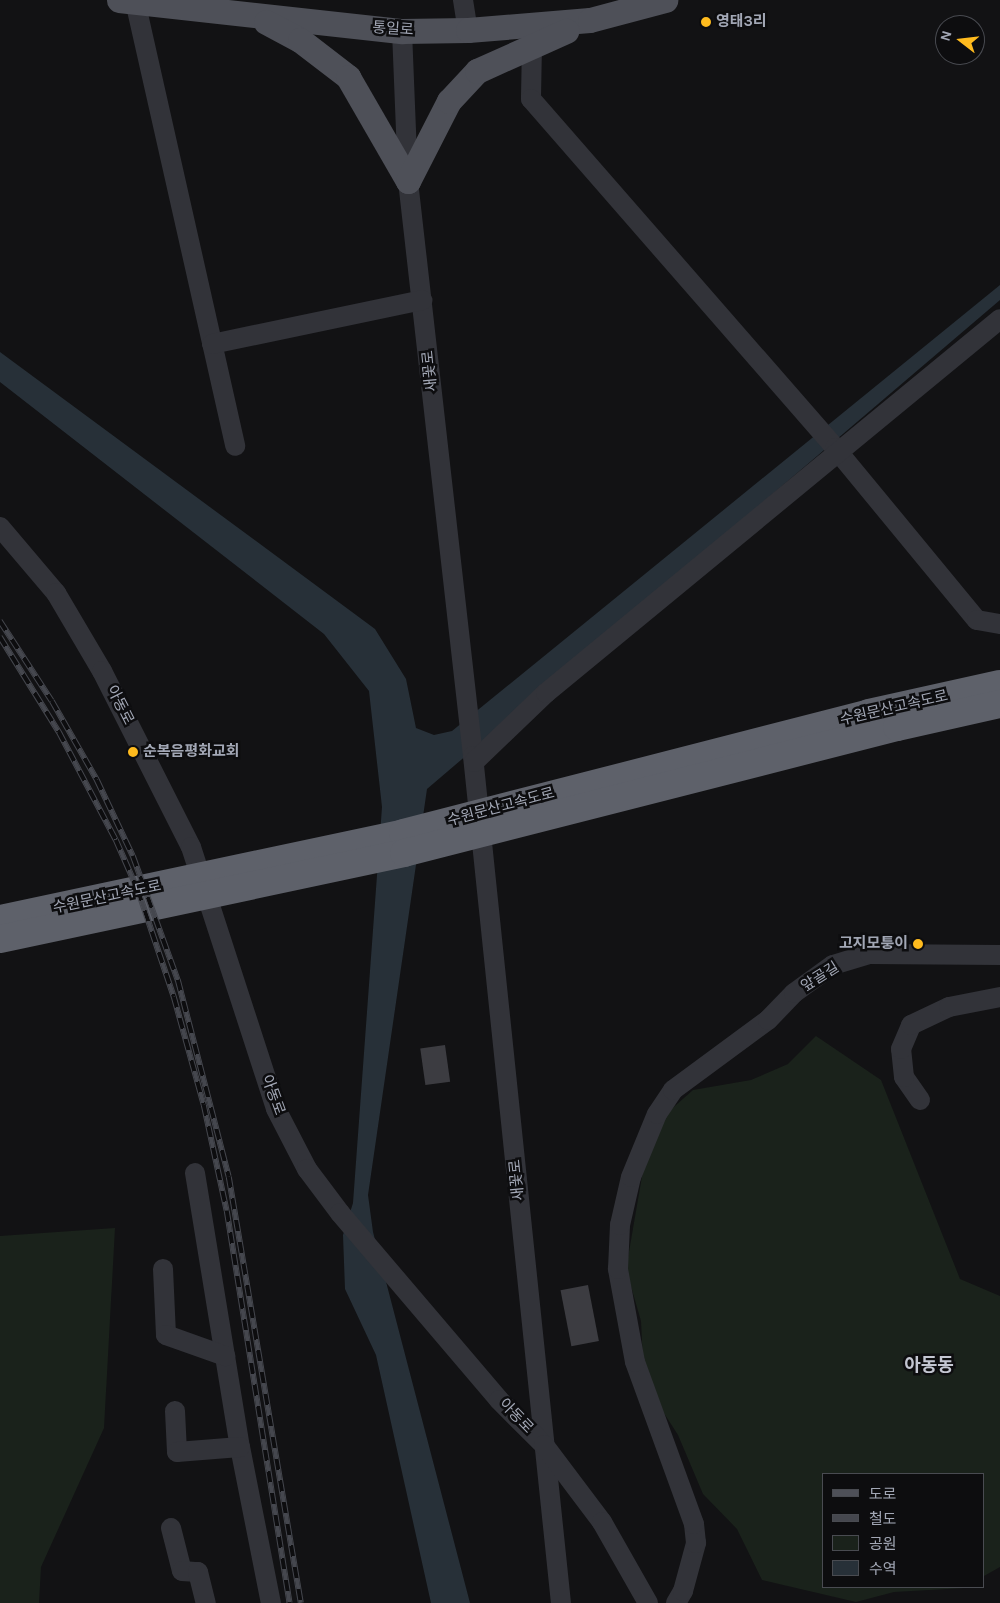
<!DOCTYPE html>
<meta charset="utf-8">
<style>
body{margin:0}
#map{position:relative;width:1000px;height:1603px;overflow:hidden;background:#121214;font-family:Karla,"Noto Sans KR",sans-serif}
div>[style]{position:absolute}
.green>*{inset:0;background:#1a221b}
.water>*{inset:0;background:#273038}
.building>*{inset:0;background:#3c3c41;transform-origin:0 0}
.minor>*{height:20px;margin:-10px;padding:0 10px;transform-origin:10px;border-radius:10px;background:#323339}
.major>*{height:25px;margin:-12.5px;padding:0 12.5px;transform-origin:12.5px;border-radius:12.5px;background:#4e5058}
.highway>*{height:28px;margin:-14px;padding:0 14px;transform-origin:14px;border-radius:14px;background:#5e616a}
.rail>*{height:5.5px;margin-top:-2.75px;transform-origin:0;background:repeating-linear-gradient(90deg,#0d0d0f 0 11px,#45474e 0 22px);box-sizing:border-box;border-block:1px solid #45474e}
.dots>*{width:14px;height:14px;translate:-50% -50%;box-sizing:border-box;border:2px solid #0d0d0f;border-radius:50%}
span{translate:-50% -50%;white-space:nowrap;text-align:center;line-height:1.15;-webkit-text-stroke:5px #0d0d0f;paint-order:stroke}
.poi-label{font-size:15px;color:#a2a7b5;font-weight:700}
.left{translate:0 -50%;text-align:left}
.right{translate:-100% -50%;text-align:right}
.street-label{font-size:15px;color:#a2a7b5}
.quarter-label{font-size:18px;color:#c3c6d1;font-weight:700}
.legend{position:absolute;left:822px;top:1473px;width:162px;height:115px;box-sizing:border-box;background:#0d0d0f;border:1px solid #494b51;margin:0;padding:6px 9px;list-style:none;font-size:15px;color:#a2a7b5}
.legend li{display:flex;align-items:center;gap:10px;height:25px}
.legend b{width:25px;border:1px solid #494b51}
.north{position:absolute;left:935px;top:15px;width:50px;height:50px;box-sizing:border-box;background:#0d0d0f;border:1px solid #494b51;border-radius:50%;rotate:286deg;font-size:14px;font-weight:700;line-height:20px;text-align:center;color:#a2a7b5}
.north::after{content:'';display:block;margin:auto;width:18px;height:22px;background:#ffbb1e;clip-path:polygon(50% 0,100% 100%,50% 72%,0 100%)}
</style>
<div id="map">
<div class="green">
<div style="clip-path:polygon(816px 1036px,881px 1080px,960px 1279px,1000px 1296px,1000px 1567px,984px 1576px,984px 1474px,824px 1474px,824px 1587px,965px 1588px,894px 1592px,856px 1602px,762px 1580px,737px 1529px,703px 1494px,678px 1435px,644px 1382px,641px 1321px,626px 1269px,645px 1159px,658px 1121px,693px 1090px,751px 1080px,788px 1064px)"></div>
<div style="clip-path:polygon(115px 1228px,104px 1428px,41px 1567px,39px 1603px,0 1603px,0 1236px)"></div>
</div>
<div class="water">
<div style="clip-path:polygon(1000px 285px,1000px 300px,427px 789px,368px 1195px,373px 1232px,470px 1603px,431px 1603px,376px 1355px,345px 1289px,343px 1235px,353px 1203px,382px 807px,369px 691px,324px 634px,0 382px,0 352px,375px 629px,406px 679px,416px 728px,434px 735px,452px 731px)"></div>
</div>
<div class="building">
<div style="left:445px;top:1045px;width:37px;height:25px;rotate:82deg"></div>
<div style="left:588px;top:1285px;width:57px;height:28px;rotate:79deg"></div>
</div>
<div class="minor">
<div style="left:463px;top:0;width:30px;rotate:81deg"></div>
<div style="left:135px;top:1px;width:456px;rotate:77.3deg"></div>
<div style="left:402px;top:31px;width:150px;rotate:87.7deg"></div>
<div style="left:408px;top:181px;width:579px;rotate:83.55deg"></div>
<div style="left:473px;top:756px;width:852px;rotate:84.07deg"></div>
<div style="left:532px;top:45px;width:54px;rotate:91.1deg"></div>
<div style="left:531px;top:99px;width:463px;rotate:48.9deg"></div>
<div style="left:835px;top:448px;width:223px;rotate:50.5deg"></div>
<div style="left:977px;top:620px;width:23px;rotate:10deg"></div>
<div style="left:212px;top:344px;width:215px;rotate:-11.8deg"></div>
<div style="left:0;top:527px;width:87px;rotate:49.7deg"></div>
<div style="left:56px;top:593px;width:91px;rotate:59.5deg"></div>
<div style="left:102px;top:671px;width:197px;rotate:63.2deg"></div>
<div style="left:191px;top:847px;width:275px;rotate:72deg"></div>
<div style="left:276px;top:1109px;width:68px;rotate:62.7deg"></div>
<div style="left:307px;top:1169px;width:55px;rotate:53.1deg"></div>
<div style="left:340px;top:1213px;width:245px;rotate:49.6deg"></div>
<div style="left:499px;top:1400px;width:64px;rotate:45deg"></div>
<div style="left:544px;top:1445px;width:96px;rotate:53deg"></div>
<div style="left:602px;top:1522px;width:93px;rotate:60.4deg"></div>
<div style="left:474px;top:762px;width:100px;rotate:-43.8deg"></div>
<div style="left:546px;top:693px;width:588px;rotate:-39.48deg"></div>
<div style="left:920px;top:1100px;width:28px;rotate:-125deg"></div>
<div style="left:904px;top:1077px;width:28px;rotate:-96deg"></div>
<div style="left:901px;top:1049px;width:26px;rotate:-67deg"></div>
<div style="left:911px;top:1025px;width:42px;rotate:-25.3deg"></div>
<div style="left:949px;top:1007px;width:52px;rotate:-11.1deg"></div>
<div style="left:195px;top:1173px;width:278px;rotate:80.7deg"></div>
<div style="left:240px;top:1447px;width:159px;rotate:78.8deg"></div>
<div style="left:163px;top:1269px;width:66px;rotate:87.4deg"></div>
<div style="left:166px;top:1335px;width:63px;rotate:19.6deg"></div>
<div style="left:175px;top:1411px;width:41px;rotate:87.2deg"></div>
<div style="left:177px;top:1452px;width:63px;rotate:-4.5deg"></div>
<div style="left:171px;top:1528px;width:44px;rotate:75.7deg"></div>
<div style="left:182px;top:1571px;width:16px;rotate:4deg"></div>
<div style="left:198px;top:1572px;width:32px;rotate:76deg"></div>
<div style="left:676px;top:1603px;width:14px;rotate:-60deg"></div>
<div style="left:683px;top:1591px;width:50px;rotate:-74.8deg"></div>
<div style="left:696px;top:1543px;width:19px;rotate:-96deg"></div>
<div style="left:694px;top:1524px;width:172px;rotate:-110deg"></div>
<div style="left:635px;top:1362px;width:95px;rotate:-100.4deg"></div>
<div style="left:618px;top:1269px;width:44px;rotate:-87.4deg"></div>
<div style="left:620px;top:1225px;width:49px;rotate:-77.1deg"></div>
<div style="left:631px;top:1177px;width:68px;rotate:-67.6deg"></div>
<div style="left:657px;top:1114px;width:29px;rotate:-56deg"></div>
<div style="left:673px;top:1090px;width:118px;rotate:-36.4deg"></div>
<div style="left:768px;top:1020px;width:37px;rotate:-46deg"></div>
<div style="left:794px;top:993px;width:48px;rotate:-35.7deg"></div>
<div style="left:833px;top:965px;width:39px;rotate:-17deg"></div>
<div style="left:870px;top:954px;width:130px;rotate:0.4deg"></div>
</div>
<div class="major">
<div style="left:119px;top:0;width:285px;rotate:6.3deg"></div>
<div style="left:402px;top:31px;width:66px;rotate:-0.9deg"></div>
<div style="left:468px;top:30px;width:122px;rotate:-4.7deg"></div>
<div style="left:590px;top:20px;width:78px;rotate:-14.9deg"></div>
<div style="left:266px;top:22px;width:38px;rotate:28deg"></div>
<div style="left:300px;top:40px;width:61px;rotate:37.6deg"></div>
<div style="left:348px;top:77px;width:120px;rotate:60deg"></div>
<div style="left:408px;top:181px;width:90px;rotate:-62.9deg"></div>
<div style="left:449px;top:101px;width:41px;rotate:-47deg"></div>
<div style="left:477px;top:71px;width:98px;rotate:-24.2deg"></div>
</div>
<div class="highway">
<div style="left:0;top:919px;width:412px;rotate:-12deg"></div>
<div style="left:403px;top:833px;width:481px;rotate:-14.4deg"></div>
<div style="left:869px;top:713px;width:134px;rotate:-12.5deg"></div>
<div style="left:0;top:939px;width:413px;rotate:-12deg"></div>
<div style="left:404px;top:853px;width:509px;rotate:-14.34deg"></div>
<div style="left:897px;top:727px;width:106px;rotate:-12.6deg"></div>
</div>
<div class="rail">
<div style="left:0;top:621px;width:95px;rotate:57deg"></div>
<div style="left:52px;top:701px;width:91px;rotate:60.3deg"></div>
<div style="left:97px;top:780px;width:84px;rotate:64.7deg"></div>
<div style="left:133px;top:856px;width:132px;rotate:70.1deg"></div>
<div style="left:178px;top:980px;width:203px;rotate:75.5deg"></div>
<div style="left:229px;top:1177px;width:432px;rotate:80.4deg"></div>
<div style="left:0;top:637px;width:112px;rotate:58.2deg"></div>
<div style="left:59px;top:732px;width:122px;rotate:62.2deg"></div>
<div style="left:116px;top:840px;width:55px;rotate:66.3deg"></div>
<div style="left:138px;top:890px;width:113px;rotate:71.4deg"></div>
<div style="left:174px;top:997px;width:112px;rotate:74.5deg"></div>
<div style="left:204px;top:1105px;width:108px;rotate:77.8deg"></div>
<div style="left:227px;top:1211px;width:397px;rotate:80.9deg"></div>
</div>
<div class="dots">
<div style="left:706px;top:22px;background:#ffbb1e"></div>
<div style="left:133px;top:752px;background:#ffbb1e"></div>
<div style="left:918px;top:944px;background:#ffbb1e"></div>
</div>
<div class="poi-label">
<span class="left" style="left:716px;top:22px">영태3리</span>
<span class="left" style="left:143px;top:752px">순복음평화교회</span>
<span class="right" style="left:908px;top:944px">고지모퉁이</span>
</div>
<div class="street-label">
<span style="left:393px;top:29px;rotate:4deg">통일로</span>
<span style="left:430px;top:371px;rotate:-96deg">새꽃로</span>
<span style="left:120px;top:705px;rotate:63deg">아동로</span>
<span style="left:894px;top:708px;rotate:-13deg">수원문산고속도로</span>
<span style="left:501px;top:807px;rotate:-15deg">수원문산고속도로</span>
<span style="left:107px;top:897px;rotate:-12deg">수원문산고속도로</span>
<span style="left:820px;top:977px;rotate:-32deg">앞골길</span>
<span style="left:273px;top:1095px;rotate:70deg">아동로</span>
<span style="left:517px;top:1180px;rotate:-96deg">새꽃로</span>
<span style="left:516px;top:1416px;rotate:46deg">아동로</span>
</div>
<div class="quarter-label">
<span style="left:929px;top:1365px">아동동</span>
</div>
<ul class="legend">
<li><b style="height:6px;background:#4e5058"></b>도로</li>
<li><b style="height:6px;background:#45474e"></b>철도</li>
<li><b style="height:14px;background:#1a221b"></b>공원</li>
<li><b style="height:14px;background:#273038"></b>수역</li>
</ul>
<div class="north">N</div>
</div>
